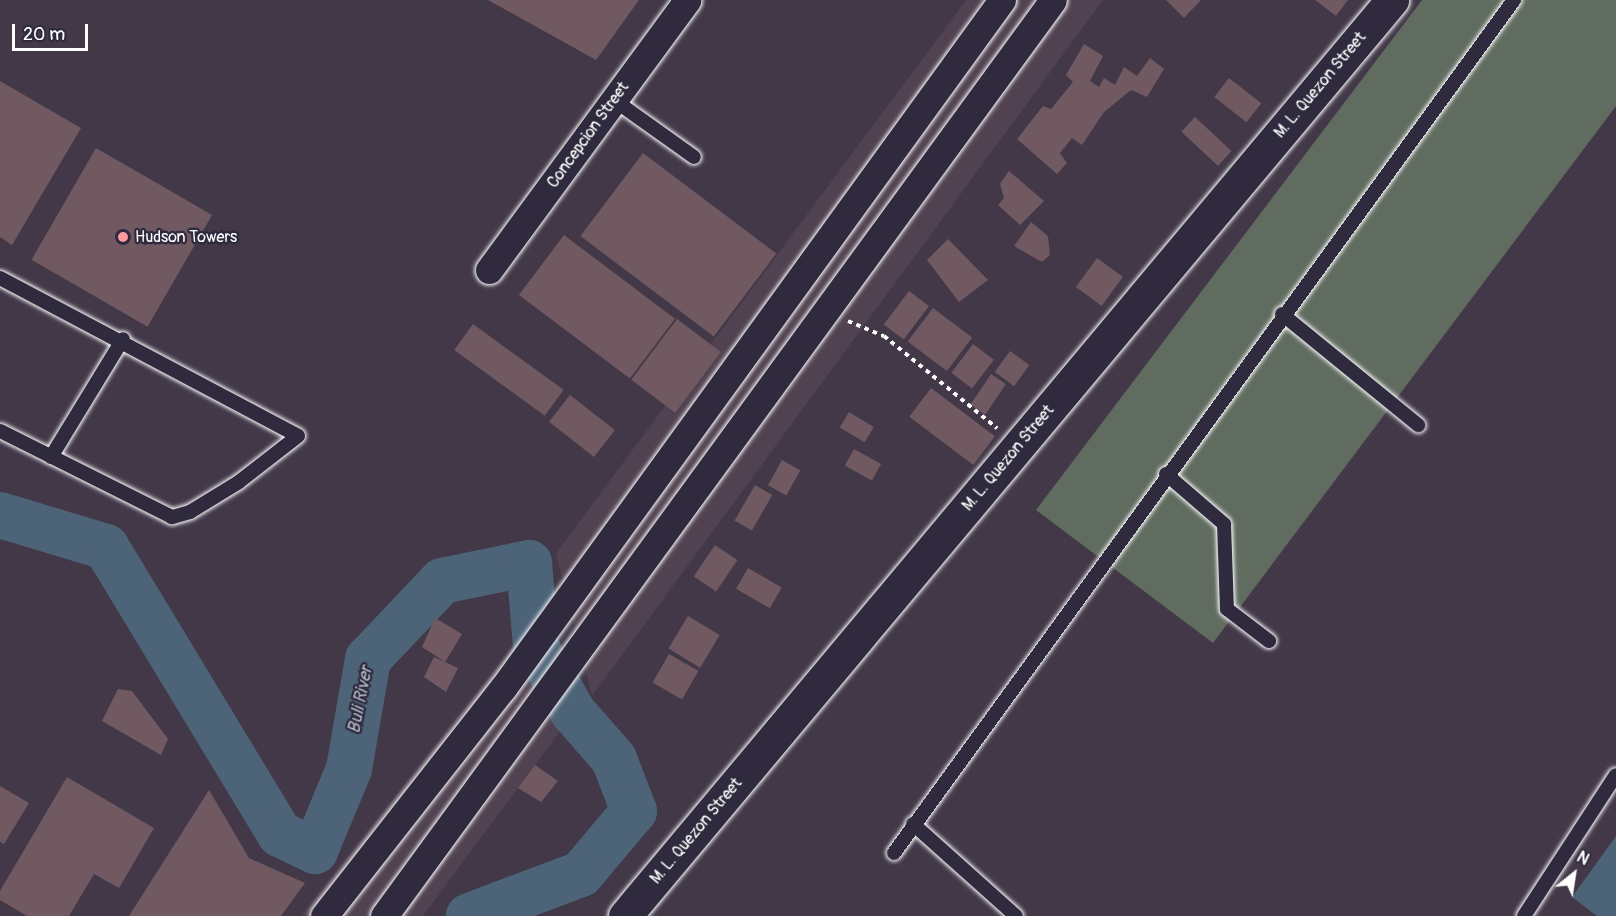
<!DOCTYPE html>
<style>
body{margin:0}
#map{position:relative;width:1616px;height:916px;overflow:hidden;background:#423848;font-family:Pangolin,sans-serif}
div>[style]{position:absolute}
.built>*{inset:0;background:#504250}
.green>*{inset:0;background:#606c60}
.water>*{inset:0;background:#4d6378}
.river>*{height:46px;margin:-23px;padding:0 23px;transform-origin:23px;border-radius:23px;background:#4d6378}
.building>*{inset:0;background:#705961;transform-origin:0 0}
.path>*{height:4px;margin-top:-2px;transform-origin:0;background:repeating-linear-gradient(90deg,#fff 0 4.5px,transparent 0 9px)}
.roads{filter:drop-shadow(0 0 2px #fff) drop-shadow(0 0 2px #fff)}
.lane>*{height:14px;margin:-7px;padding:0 7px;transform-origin:7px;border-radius:7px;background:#2f2a3d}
.street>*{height:27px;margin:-13.5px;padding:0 13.5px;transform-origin:13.5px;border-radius:13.5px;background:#2f2a3d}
.secondary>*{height:33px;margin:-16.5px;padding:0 16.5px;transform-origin:16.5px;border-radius:16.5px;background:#2f2a3d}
.dots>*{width:16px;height:16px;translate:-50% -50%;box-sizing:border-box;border:3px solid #2f2a3d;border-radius:50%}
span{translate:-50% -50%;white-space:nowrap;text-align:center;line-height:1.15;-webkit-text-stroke:4.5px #2f2a3d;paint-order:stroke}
.street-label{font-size:16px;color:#fff}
.poi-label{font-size:16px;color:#fff}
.left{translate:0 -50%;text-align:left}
.water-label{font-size:18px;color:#afb9c2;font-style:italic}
.north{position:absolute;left:1544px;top:844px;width:60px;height:60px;-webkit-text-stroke:4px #2f2a3d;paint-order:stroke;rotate:30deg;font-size:16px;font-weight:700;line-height:24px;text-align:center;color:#fff}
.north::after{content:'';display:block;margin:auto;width:21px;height:27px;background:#fff;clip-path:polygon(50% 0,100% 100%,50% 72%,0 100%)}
.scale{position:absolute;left:12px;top:24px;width:76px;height:27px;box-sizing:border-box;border:3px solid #fff;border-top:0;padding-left:8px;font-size:18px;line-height:21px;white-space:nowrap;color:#fff;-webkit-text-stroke:4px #2f2a3d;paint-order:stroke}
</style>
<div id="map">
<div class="built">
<div style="clip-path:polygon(966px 0,1103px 0,592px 696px,556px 553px)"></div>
<div style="clip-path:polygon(523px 634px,561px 730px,423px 916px,301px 916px)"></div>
</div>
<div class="green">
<div style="clip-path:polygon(1422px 0,1616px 0,1616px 106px,1213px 643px,1036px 510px)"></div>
</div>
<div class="water">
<div style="clip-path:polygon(1616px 836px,1616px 916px,1597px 916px,1572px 897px)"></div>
</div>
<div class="river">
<div style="left:0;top:515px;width:111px;rotate:16.8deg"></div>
<div style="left:106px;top:547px;width:336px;rotate:58.8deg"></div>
<div style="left:280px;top:834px;width:39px;rotate:26deg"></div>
<div style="left:315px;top:851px;width:89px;rotate:-67.5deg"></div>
<div style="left:349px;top:769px;width:112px;rotate:-80.2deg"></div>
<div style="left:368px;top:659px;width:108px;rotate:-46.5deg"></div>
<div style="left:442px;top:581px;width:89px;rotate:-11.7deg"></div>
<div style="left:529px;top:563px;width:84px;rotate:85.2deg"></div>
<div style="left:536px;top:647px;width:75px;rotate:60.4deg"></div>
<div style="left:573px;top:712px;width:62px;rotate:48.9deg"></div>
<div style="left:614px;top:759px;width:56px;rotate:69deg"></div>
<div style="left:634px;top:811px;width:82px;rotate:130.1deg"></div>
<div style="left:581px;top:874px;width:120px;rotate:159.4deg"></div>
</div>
<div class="building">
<div style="clip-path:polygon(488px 0,639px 0,596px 60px)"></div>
<div style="clip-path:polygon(1166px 0,1201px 0,1184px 18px)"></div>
<div style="clip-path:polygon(1315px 0,1348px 0,1336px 16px)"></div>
<div style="clip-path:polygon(1084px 44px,1103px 56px,1090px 81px,1099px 87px,1104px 78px,1115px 85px,1124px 67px,1137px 76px,1150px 58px,1164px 69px,1147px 97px,1131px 90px,1104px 112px,1082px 145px,1072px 138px,1060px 153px,1067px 163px,1057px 174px,1017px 139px,1043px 106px,1051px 109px,1073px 82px,1066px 75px)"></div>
<div style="left:1229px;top:78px;width:41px;height:24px;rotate:38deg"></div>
<div style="clip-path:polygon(0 81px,81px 128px,12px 245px,0 237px)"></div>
<div style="left:1195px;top:117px;width:50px;height:20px;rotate:43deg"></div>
<div style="left:96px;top:148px;width:134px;height:129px;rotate:30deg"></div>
<div style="left:643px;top:153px;width:167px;height:104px;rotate:37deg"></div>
<div style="clip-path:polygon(1009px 171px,1044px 201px,1020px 225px,998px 205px,1004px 198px,1000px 184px)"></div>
<div style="clip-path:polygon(1031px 222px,1048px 236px,1050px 255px,1042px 262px,1014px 246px)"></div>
<div style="left:564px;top:235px;width:139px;height:75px;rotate:37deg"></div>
<div style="clip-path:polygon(948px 239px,988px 280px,959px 302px,927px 260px)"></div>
<div style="left:1097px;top:258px;width:32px;height:36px;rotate:36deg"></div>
<div style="left:909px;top:291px;width:25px;height:42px;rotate:37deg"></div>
<div style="left:933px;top:308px;width:49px;height:42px;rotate:37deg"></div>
<div style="left:677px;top:319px;width:55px;height:76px;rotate:37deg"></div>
<div style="left:473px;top:324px;width:112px;height:32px;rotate:36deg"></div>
<div style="left:973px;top:344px;width:26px;height:36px;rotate:37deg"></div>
<div style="left:1010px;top:351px;width:24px;height:26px;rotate:36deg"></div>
<div style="left:991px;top:374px;width:18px;height:37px;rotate:34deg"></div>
<div style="left:931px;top:388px;width:80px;height:36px;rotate:37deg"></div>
<div style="left:570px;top:395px;width:57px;height:34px;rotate:38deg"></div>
<div style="left:849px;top:412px;width:29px;height:18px;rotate:31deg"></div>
<div style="left:854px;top:449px;width:31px;height:19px;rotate:29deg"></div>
<div style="left:782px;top:460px;width:21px;height:29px;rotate:29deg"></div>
<div style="left:755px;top:485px;width:20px;height:41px;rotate:30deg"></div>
<div style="left:715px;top:545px;width:27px;height:38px;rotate:34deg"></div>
<div style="left:748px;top:568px;width:39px;height:24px;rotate:30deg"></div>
<div style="left:688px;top:616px;width:37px;height:38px;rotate:31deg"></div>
<div style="clip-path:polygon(435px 618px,462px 634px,445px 662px,458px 668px,446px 692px,424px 677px,434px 657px,445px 662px,422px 647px)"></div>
<div style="left:669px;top:654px;width:34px;height:33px;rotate:30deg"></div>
<div style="clip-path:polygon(118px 689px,132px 691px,168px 739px,161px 755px,102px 721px)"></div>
<div style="clip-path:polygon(535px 765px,558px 781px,541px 802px,518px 788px)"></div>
<div style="clip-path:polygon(67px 777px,154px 828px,119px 888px,94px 874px,69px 916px,27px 916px,0 900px,0 891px)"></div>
<div style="clip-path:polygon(0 786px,29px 803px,4px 844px,0 842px)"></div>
<div style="clip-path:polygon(209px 790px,249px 858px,305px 883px,281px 916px,129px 916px)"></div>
</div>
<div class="path">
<div style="left:848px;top:321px;width:39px;rotate:23deg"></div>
<div style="left:884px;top:336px;width:146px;rotate:39.2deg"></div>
</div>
<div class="roads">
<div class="lane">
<div style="left:614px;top:100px;width:98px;rotate:35.5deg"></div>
<div style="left:0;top:278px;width:337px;rotate:27.9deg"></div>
<div style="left:298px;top:436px;width:75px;rotate:142.1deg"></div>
<div style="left:239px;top:482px;width:57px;rotate:148.5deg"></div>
<div style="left:190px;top:512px;width:19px;rotate:164deg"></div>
<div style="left:172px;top:517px;width:192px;rotate:-153.4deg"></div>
<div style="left:1282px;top:314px;width:176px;rotate:39.2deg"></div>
<div style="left:51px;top:457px;width:138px;rotate:-58.6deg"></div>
<div style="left:1166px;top:474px;width:77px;rotate:40.8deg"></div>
<div style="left:1224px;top:524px;width:85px;rotate:88deg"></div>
<div style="left:1227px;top:609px;width:53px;rotate:37.3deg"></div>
<div style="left:913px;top:824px;width:138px;rotate:41.8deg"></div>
<div style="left:894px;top:853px;width:1055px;rotate:-53.99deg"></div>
<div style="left:1524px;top:916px;width:168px;rotate:-56.9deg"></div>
</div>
<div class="street">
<div style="left:489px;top:270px;width:335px;rotate:-53.7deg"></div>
<div style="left:324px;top:916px;width:290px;rotate:-51.9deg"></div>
<div style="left:503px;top:688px;width:850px;rotate:-54.05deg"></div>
<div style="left:384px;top:916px;width:1134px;rotate:-53.86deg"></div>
</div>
<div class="secondary">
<div style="left:625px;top:916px;width:1195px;rotate:-50.06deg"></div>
</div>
</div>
<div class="dots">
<div style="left:123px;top:237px;background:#ff9aa2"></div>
</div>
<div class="street-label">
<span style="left:1320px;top:85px;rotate:-50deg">M. L. Quezon Street</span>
<span style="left:588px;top:135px;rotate:-54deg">Concepcion Street</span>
<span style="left:1008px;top:458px;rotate:-50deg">M. L. Quezon Street</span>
<span style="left:696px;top:831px;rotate:-50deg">M. L. Quezon Street</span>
</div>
<div class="poi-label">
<span class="left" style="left:135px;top:237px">Hudson Towers</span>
</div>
<div class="water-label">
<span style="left:361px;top:700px;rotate:-79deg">Buli River</span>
</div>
<div class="north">N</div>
<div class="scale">20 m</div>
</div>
